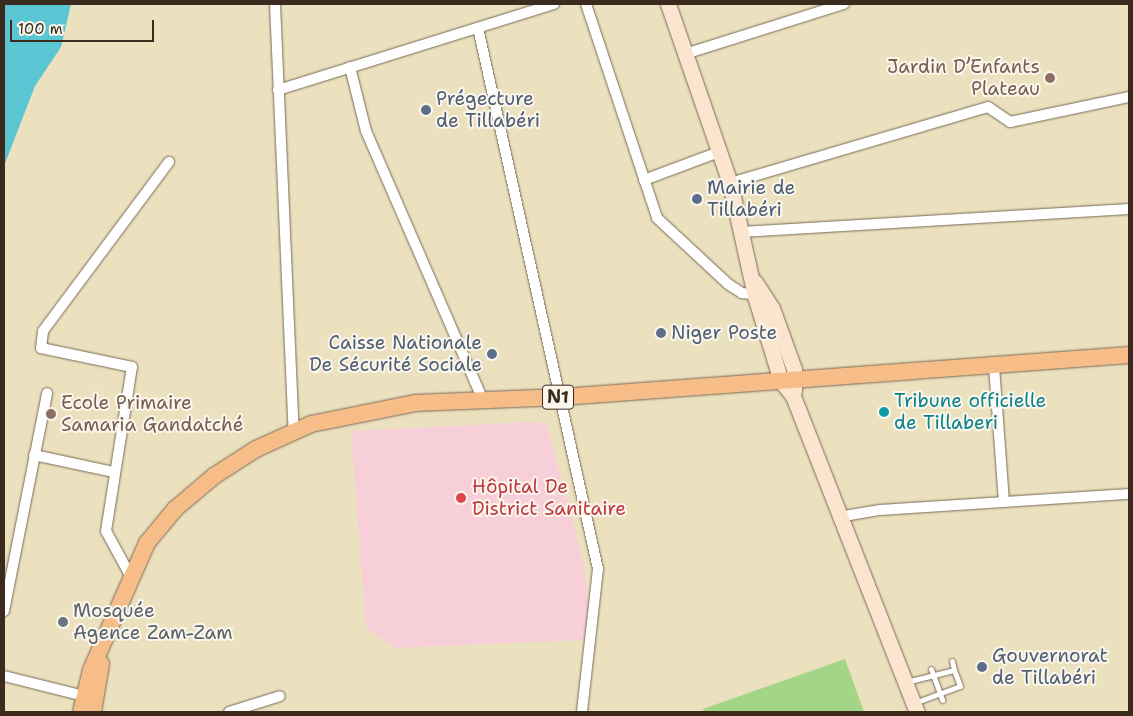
<!DOCTYPE html>
<meta charset="utf-8">
<style>
body{margin:0}
#map{position:relative;width:1133px;height:716px;overflow:hidden;background:#ece1bf;font-family:"Shantell Sans",sans-serif}
div>[style]{position:absolute}
.built>*{inset:0;background:#f6cfd8}
.green>*{inset:0;background:#a2d585}
.water>*{inset:0;background:#5ac5d3}
.roads{filter:drop-shadow(0 0 1px #796a56) drop-shadow(0 0 1px #796a56)}
.lane>*{height:5px;margin:-2.5px;padding:0 2.5px;transform-origin:2.5px;border-radius:2.5px;background:#fff}
.street>*{height:10px;margin:-5px;padding:0 5px;transform-origin:5px;border-radius:5px;background:#fff}
.secondary>*{height:15px;margin:-7.5px;padding:0 7.5px;transform-origin:7.5px;border-radius:7.5px;background:#fce5cf}
.primary>*{height:16px;margin:-8px;padding:0 8px;transform-origin:8px;border-radius:8px;background:#f7bd88}
.dots>*{width:14px;height:14px;translate:-50% -50%;box-sizing:border-box;border:2px solid #fbf7ec;border-radius:50%}
span{translate:-50% -50%;white-space:nowrap;text-align:center;line-height:1.15;-webkit-text-stroke:4px #fbf7ec;paint-order:stroke}
.shield-label span{padding:1px 4px;background:#fbf7ec;border:1px solid;border-radius:4px;-webkit-text-stroke-width:0}
.shield-label{font-size:18px;color:#3b2a1e;font-weight:700}
.education-label{font-size:19px;color:#785e54}
.right{translate:-100% -50%;text-align:right}
.left{translate:0 -50%;text-align:left}
.service-label{font-size:19px;color:#4e5e75}
.culture-label{font-size:19px;color:#0d838f}
.health-label{font-size:19px;color:#be3a42}
.worship-label{font-size:19px;color:#5b616d}
.frame{position:absolute;inset:0;border:5px solid #3b2a1e;pointer-events:none}
.scale{position:absolute;left:10px;top:20px;width:144px;height:22px;box-sizing:border-box;border:2px solid #3b2a1e;border-top:0;padding-left:6px;font-size:15px;line-height:18px;white-space:nowrap;color:#3b2a1e;-webkit-text-stroke:4px #fbf7ec;paint-order:stroke}
</style>
<div id="map">
<div class="built">
<div style="clip-path:polygon(530px 422px,547px 424px,584px 565px,589px 611px,584px 640px,394px 648px,366px 627px,351px 431px)"></div>
</div>
<div class="green">
<div style="clip-path:polygon(845px 659px,864px 712px,704px 712px,703px 709px)"></div>
</div>
<div class="water">
<div style="clip-path:polygon(4px 4px,71px 4px,61px 47px,35px 86px,4px 166px)"></div>
</div>
<div class="roads">
<div class="lane">
<div style="left:952px;top:661px;width:9px;rotate:77deg"></div>
<div style="left:931px;top:669px;width:33px;rotate:70deg"></div>
<div style="left:906px;top:682px;width:49px;rotate:-14deg"></div>
<div style="left:954px;top:670px;width:17px;rotate:69deg"></div>
<div style="left:960px;top:686px;width:49px;rotate:159.7deg"></div>
</div>
<div class="street">
<div style="left:275px;top:4px;width:427px;rotate:87.5deg"></div>
<div style="left:586px;top:4px;width:225px;rotate:71.6deg"></div>
<div style="left:657px;top:218px;width:97px;rotate:42.9deg"></div>
<div style="left:728px;top:284px;width:17px;rotate:33deg"></div>
<div style="left:742px;top:293px;width:18px;rotate:6deg"></div>
<div style="left:478px;top:28px;width:554px;rotate:77.49deg"></div>
<div style="left:598px;top:569px;width:144px;rotate:96.4deg"></div>
<div style="left:685px;top:54px;width:167px;rotate:-17.5deg"></div>
<div style="left:350px;top:67px;width:66px;rotate:76deg"></div>
<div style="left:366px;top:131px;width:291px;rotate:66.5deg"></div>
<div style="left:278px;top:90px;width:289px;rotate:-17.3deg"></div>
<div style="left:644px;top:180px;width:80px;rotate:-20.5deg"></div>
<div style="left:730px;top:183px;width:269px;rotate:-16.4deg"></div>
<div style="left:988px;top:107px;width:27px;rotate:34deg"></div>
<div style="left:1010px;top:122px;width:122px;rotate:-11.9deg"></div>
<div style="left:741px;top:232px;width:389px;rotate:-3.4deg"></div>
<div style="left:994px;top:366px;width:136px;rotate:85.8deg"></div>
<div style="left:34px;top:455px;width:82px;rotate:12deg"></div>
<div style="left:838px;top:517px;width:43px;rotate:-9.5deg"></div>
<div style="left:880px;top:510px;width:250px;rotate:-3.7deg"></div>
<div style="left:131px;top:577px;width:52px;rotate:-118.5deg"></div>
<div style="left:106px;top:531px;width:166px;rotate:-81deg"></div>
<div style="left:132px;top:367px;width:93px;rotate:-168.2deg"></div>
<div style="left:41px;top:348px;width:17px;rotate:-83deg"></div>
<div style="left:43px;top:331px;width:211px;rotate:-53.3deg"></div>
<div style="left:4px;top:611px;width:222px;rotate:-78.8deg"></div>
<div style="left:4px;top:676px;width:82px;rotate:14deg"></div>
<div style="left:229px;top:712px;width:53px;rotate:-17.4deg"></div>
</div>
<div class="secondary">
<div style="left:668px;top:4px;width:189px;rotate:70.9deg"></div>
<div style="left:730px;top:183px;width:116px;rotate:77.5deg"></div>
<div style="left:755px;top:296px;width:89px;rotate:73deg"></div>
<div style="left:781px;top:381px;width:19px;rotate:51deg"></div>
<div style="left:793px;top:396px;width:339px;rotate:68.6deg"></div>
<div style="left:755px;top:282px;width:31px;rotate:57deg"></div>
<div style="left:772px;top:308px;width:65px;rotate:70.2deg"></div>
<div style="left:794px;top:369px;width:22px;rotate:90deg"></div>
</div>
<div class="primary">
<div style="left:81px;top:712px;width:43px;rotate:-76.6deg"></div>
<div style="left:91px;top:670px;width:139px;rotate:-66.2deg"></div>
<div style="left:147px;top:543px;width:44px;rotate:-50.5deg"></div>
<div style="left:175px;top:509px;width:51px;rotate:-40.2deg"></div>
<div style="left:214px;top:476px;width:50px;rotate:-32.7deg"></div>
<div style="left:256px;top:449px;width:60px;rotate:-24.4deg"></div>
<div style="left:311px;top:424px;width:106px;rotate:-11.4deg"></div>
<div style="left:415px;top:403px;width:147px;rotate:-2.3deg"></div>
<div style="left:562px;top:397px;width:569px;rotate:-4.24deg"></div>
<div style="left:93px;top:712px;width:49px;rotate:-80.5deg"></div>
</div>
</div>
<div class="dots">
<div style="left:1050px;top:78px;background:#8d6e63"></div>
<div style="left:426px;top:110px;background:#5c6f8a"></div>
<div style="left:697px;top:199px;background:#5c6f8a"></div>
<div style="left:661px;top:333px;background:#5c6f8a"></div>
<div style="left:492px;top:354px;background:#5c6f8a"></div>
<div style="left:884px;top:412px;background:#0f9aa8"></div>
<div style="left:51px;top:414px;background:#8d6e63"></div>
<div style="left:461px;top:498px;background:#e0444e"></div>
<div style="left:63px;top:622px;background:#6b7280"></div>
<div style="left:982px;top:667px;background:#5c6f8a"></div>
</div>
<div class="shield-label">
<span style="left:558px;top:397px">N1</span>
</div>
<div class="education-label">
<span class="right" style="left:1040px;top:78px">Jardin D’Enfants<br>Plateau</span>
<span class="left" style="left:61px;top:414px">Ecole Primaire<br>Samaria Gandatché</span>
</div>
<div class="service-label">
<span class="left" style="left:436px;top:110px">Prégecture<br>de Tillabéri</span>
<span class="left" style="left:707px;top:199px">Mairie de<br>Tillabéri</span>
<span class="left" style="left:671px;top:333px">Niger Poste</span>
<span class="right" style="left:482px;top:354px">Caisse Nationale<br>De Sécurité Sociale</span>
<span class="left" style="left:992px;top:667px">Gouvernorat<br>de Tillabéri</span>
</div>
<div class="culture-label">
<span class="left" style="left:894px;top:412px">Tribune officielle<br>de Tillaberi</span>
</div>
<div class="health-label">
<span class="left" style="left:472px;top:498px">Hôpital De<br>District Sanitaire</span>
</div>
<div class="worship-label">
<span class="left" style="left:73px;top:622px">Mosquée<br>Agence Zam-Zam</span>
</div>
<div class="frame"></div>
<div class="scale">100 m</div>
</div>
